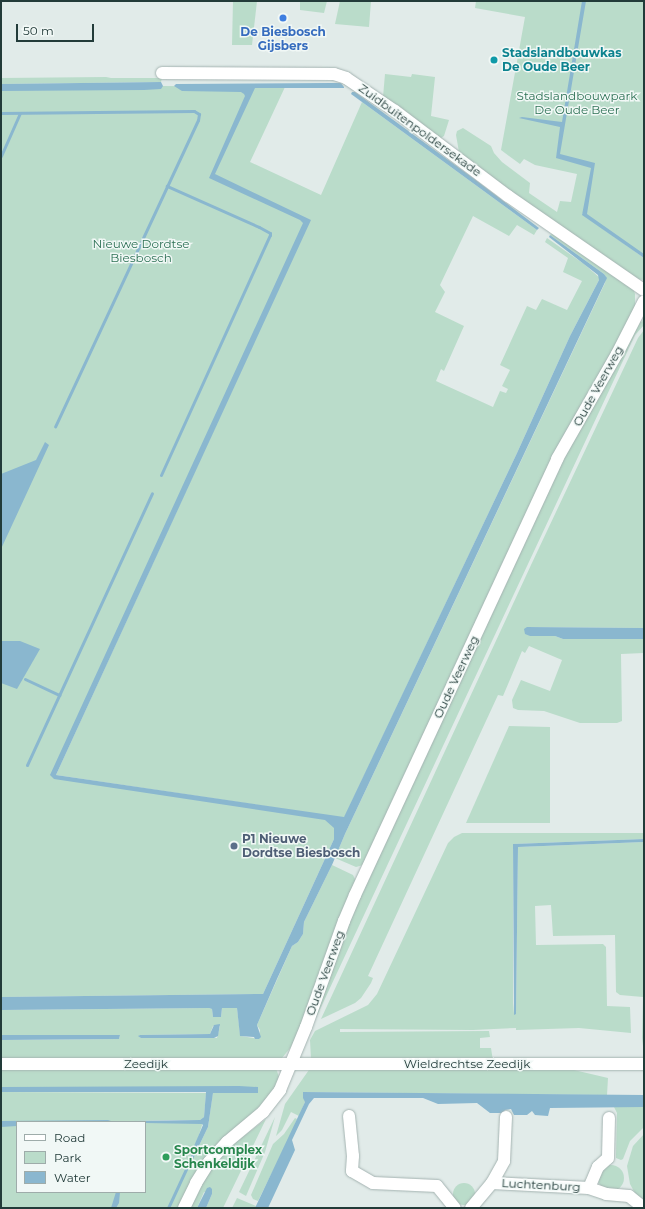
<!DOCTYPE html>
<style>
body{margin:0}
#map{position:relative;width:645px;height:1209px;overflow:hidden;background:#e1ebe9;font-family:Montserrat,sans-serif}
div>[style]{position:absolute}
.green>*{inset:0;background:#badcca}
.round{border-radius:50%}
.water>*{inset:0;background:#8ab7cf}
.stream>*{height:3px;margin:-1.5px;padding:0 1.5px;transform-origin:1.5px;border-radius:1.5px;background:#8ab7cf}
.roads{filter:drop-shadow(0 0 1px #a4b3b1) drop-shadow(0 0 1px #a4b3b1)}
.minor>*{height:12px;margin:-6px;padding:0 6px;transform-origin:6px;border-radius:6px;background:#fff}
.dots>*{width:11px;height:11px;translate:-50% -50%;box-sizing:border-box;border:2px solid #f1f8f6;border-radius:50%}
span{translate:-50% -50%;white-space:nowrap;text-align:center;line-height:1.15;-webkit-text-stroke:3px #f1f8f6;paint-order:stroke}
.shop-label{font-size:12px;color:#366cbe;font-weight:700}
.culture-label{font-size:12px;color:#0d838f;font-weight:700}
.left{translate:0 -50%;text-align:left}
.park-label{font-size:12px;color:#2d7155}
.street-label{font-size:12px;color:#223b39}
.service-label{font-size:12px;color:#4e5e75;font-weight:700}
.leisure-label{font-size:12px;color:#27864d;font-weight:700}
.frame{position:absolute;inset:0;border:2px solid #223b39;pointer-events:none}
.legend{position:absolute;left:16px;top:1121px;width:130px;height:72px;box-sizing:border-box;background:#f1f8f6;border:1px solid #9eacaa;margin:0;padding:5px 7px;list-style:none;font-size:12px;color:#223b39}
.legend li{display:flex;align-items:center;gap:8px;height:20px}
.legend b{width:20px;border:1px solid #9eacaa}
.scale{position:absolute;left:16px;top:24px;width:78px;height:18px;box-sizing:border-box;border:2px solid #223b39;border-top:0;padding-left:5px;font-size:12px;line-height:14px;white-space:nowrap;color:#223b39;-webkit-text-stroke:3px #f1f8f6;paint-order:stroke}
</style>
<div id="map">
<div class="green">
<div style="clip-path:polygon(233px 1px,257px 1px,252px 45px,232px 45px)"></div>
<div style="clip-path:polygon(300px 1px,327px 1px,324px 13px,300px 10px)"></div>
<div style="clip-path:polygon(340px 1px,371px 1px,369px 27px,335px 24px)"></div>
<div style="clip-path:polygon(476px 1px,644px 1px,644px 256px,583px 213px,582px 214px,644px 258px,644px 280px,637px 279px,583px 243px,461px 155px,459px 152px,456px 135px,457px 131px,463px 128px,491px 146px,494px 153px,502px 162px,530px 183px,529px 193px,557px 212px,560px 201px,571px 202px,577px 174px,535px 165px,524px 159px,520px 164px,501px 150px,525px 17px,475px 8px)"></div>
<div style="clip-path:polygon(385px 74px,411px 77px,412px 74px,435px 77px,431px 116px,449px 120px,444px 136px,441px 138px,383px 97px)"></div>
<div style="clip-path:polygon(106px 77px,111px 78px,162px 78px,161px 82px,1px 84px,1px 78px)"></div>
<div style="clip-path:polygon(163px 86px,285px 87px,250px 162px,321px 195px,362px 102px,537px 230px,534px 235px,517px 225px,509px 236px,473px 216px,440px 285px,445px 292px,435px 312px,464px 326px,444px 371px,441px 369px,436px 381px,493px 407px,500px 391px,506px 393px,508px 389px,502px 386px,510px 370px,500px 365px,527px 306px,536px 310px,542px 299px,567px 310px,582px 281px,563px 272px,568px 258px,545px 242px,547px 238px,584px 264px,600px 278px,570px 336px,517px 453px,344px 818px,56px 775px,310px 220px,53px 773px,55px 778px,340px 820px,334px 839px,263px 994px,1px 997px,1px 88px)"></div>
<div style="clip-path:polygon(553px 233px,633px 288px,635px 294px,635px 306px,631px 318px,560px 444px,516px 534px,363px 865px,356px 867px,335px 858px,345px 834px,605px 283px,606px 277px,604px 274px,550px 235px)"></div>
<div style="clip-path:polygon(644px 317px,644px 325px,635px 335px,315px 1020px,351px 916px,564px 458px,639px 320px,642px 322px)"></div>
<div style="clip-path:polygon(644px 330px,644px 628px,527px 627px,530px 636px,555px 636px,563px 639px,644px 639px,644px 653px,621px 654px,622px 721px,617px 723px,580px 723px,544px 711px,518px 710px,513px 708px,512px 700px,521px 680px,550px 691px,562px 660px,529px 646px,525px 653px,522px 651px,503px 696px,498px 695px,368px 976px,373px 978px,371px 983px,361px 998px,355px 1003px,321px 1019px,531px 565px,638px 338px)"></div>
<div style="clip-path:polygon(509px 726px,550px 727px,550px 823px,466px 823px)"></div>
<div style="clip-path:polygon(462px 833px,644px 833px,644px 839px,513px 844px,513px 1003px,514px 1014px,516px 1014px,518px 847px,644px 842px,644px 1054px,642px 1038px,643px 997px,620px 995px,616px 992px,615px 935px,553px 936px,551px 905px,535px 906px,536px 945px,603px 944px,606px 947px,607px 1006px,630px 1007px,631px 1033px,579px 1028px,516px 1030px,516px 1028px,473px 1030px,340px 1029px,340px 1032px,489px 1031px,490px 1037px,480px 1038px,480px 1048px,491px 1048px,493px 1061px,311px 1059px,310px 1040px,315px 1031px,368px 1005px,377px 994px,448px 843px,454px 837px)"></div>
<div style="clip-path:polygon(evenodd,332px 865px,353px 875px,356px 881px,300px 1027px,291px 1047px,282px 1058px,274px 1060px,1px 1061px,1px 1040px,119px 1039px,120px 1035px,1px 1035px,1px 1010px,209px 1008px,212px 1009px,213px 1017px,221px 1017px,222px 1008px,237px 1008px,240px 1034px,241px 1036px,259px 1039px,260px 1030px,257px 1025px,292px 946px,298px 942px,303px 934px,304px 922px,332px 865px,213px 1026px,220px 1026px,217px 1038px,141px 1038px,139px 1035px,210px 1034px,213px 1026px)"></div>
<div style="clip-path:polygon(evenodd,1px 1067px,276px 1068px,279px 1077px,275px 1088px,179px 1208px,1px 1208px,1px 1092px,206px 1093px,204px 1117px,200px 1120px,135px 1120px,203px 1122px,193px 1154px,195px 1154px,208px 1127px,213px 1092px,255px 1092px,258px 1087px,1px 1087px,1px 1067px,17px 1122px,145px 1122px,145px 1192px,17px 1192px,17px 1122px)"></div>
<div style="clip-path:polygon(311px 1067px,574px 1070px,608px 1078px,607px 1095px,304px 1092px,305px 1102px,299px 1116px,291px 1112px,282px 1130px,276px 1136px,285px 1104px)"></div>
<div style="clip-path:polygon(614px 1107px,644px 1107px,644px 1127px,630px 1141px,623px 1159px,621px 1160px,616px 1158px,616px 1155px,617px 1113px)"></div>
<div style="clip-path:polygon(275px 1117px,265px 1152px,246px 1196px,239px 1192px)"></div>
<div style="clip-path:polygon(295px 1118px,297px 1119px,292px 1132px,258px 1201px,253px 1199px,251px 1195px,273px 1144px,284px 1134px)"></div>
<div style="clip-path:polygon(266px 1119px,223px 1208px,206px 1208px,212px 1194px,204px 1192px,197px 1208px,190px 1208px,201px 1186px,216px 1161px,236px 1142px)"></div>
<div style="clip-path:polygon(644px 1134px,644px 1201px,636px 1195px,630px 1184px,627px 1166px,633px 1146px)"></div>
<div class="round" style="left:598px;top:1165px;width:26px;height:26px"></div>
<div class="round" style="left:453px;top:1183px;width:22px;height:22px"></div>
<div style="clip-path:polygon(237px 1198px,256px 1206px,255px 1208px,232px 1208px)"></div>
</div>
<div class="water">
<div style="clip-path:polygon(582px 1px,586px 1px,560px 154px,595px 163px,587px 214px,644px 254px,644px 258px,582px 215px,591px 168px,556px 158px,560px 127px,519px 118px,522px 117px,562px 122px)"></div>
<div style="clip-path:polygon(161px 82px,163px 86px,161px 89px,144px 90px,1px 91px,1px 84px)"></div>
<div style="clip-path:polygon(332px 83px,341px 83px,344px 87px,344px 88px,255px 88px,215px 174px,311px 220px,56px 775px,344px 817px,517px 453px,570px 336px,599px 280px,598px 275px,549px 237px,550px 235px,604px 274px,607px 278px,345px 834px,332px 865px,304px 922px,303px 934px,298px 942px,292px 946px,277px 979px,257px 1025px,261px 1037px,259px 1039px,255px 1039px,254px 1037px,240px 1036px,237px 1008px,222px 1008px,221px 1017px,213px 1017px,212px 1009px,209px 1008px,1px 1010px,1px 997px,263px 994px,334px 839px,334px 828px,325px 820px,54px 779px,50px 775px,303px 223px,300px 220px,209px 178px,245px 96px,244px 94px,241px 92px,182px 91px,174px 86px,176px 84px)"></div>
<div style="clip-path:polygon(352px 92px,355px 92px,473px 178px,539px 228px,537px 230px,362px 102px,351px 94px)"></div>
<div style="clip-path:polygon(45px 442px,49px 445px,1px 549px,1px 474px,36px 460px)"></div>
<div style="clip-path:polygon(527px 627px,644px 628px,644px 639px,563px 639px,555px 636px,530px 636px,525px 634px,524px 629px)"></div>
<div style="clip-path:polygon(1px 641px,20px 641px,40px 649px,17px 689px,1px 683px)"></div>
<div style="clip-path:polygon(644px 839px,644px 842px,518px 847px,516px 1014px,514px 1015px,513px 844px)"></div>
<div style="clip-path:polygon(220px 1024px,218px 1036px,214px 1038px,141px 1038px,138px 1036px,140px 1035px,210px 1034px,214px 1025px)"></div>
<div style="clip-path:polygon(118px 1035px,120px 1035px,119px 1039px,1px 1040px,1px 1035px)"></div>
<div style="clip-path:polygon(239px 1086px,258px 1087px,258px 1093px,213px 1093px,208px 1127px,195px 1154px,193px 1154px,191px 1153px,203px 1125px,202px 1124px,145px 1123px,132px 1121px,200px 1120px,204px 1117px,206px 1092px,1px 1092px,1px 1087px)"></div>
<div style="clip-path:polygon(303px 1092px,644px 1095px,644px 1107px,550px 1108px,548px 1116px,535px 1115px,532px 1111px,527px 1115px,514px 1115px,511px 1109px,505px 1110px,503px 1113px,490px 1113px,477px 1103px,438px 1104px,423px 1098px,314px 1098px,309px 1104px,292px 1140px,295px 1150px,268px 1208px,255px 1208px,305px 1102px,303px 1098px)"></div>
<div style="clip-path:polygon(108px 1120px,114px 1122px,17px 1122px,17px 1126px,1px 1127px,1px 1121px)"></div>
<div style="clip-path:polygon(210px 1187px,212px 1189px,212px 1194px,206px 1208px,197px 1208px,207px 1188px)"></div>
<div style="clip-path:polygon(116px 1192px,120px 1192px,119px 1203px,116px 1208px,111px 1208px)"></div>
</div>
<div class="stream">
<div style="left:1px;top:113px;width:193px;rotate:-0.6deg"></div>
<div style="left:194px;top:111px;width:6px;rotate:31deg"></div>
<div style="left:199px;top:114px;width:6px;rotate:99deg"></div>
<div style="left:198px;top:120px;width:338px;rotate:115deg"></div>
<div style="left:1px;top:156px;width:47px;rotate:-66.2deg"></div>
<div style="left:161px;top:475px;width:264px;rotate:-65.6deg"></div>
<div style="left:270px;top:235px;width:2px;rotate:-90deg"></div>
<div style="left:270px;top:233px;width:13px;rotate:-151deg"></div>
<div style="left:259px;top:227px;width:101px;rotate:-156deg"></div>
<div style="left:25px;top:679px;width:38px;rotate:25deg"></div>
<div style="left:27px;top:765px;width:299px;rotate:-65.3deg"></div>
<div style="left:168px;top:1208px;width:60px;rotate:-65.2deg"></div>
</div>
<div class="roads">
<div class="minor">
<div style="left:162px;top:73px;width:172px;rotate:0.3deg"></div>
<div style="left:334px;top:74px;width:13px;rotate:18deg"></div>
<div style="left:346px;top:78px;width:59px;rotate:34deg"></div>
<div style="left:395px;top:111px;width:141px;rotate:37deg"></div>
<div style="left:508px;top:196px;width:165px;rotate:34.7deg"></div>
<div style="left:1px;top:1064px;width:643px"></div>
<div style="left:349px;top:1116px;width:40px;rotate:84.3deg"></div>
<div style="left:353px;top:1156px;width:15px;rotate:94deg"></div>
<div style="left:352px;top:1171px;width:24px;rotate:30deg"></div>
<div style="left:373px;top:1183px;width:64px;rotate:2.7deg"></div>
<div style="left:437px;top:1186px;width:28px;rotate:51deg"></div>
<div style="left:492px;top:1183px;width:97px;rotate:3deg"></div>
<div style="left:589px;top:1188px;width:18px;rotate:19deg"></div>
<div style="left:606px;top:1194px;width:23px;rotate:5deg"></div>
<div style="left:629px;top:1196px;width:19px;rotate:39deg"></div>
<div style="left:589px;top:1188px;width:23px;rotate:-67deg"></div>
<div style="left:598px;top:1167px;width:13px;rotate:-42deg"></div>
<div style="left:608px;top:1158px;width:40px;rotate:-88.6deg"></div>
<div style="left:184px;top:1208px;width:28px;rotate:-64deg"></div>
<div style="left:196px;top:1183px;width:25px;rotate:-58deg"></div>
<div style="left:209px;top:1162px;width:27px;rotate:-48deg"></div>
<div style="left:227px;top:1142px;width:47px;rotate:-39.8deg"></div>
<div style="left:263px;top:1112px;width:28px;rotate:-52deg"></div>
<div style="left:280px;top:1090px;width:68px;rotate:-67.6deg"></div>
<div style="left:306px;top:1027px;width:113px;rotate:-70.3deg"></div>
<div style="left:344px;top:921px;width:28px;rotate:-67deg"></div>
<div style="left:355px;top:895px;width:481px;rotate:-65.1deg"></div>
<div style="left:557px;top:459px;width:121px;rotate:-60.3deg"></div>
<div style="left:617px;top:354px;width:59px;rotate:-63deg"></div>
<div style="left:471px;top:1208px;width:33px;rotate:-50deg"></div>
<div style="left:492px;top:1183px;width:25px;rotate:-61deg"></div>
<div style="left:504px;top:1161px;width:44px;rotate:-87.4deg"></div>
</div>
</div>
<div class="dots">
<div style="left:283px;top:18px;background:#3f7fe0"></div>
<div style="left:494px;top:60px;background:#0f9aa8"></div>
<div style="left:234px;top:846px;background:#5c6f8a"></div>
<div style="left:166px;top:1157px;background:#2e9e5b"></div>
</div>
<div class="shop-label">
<span style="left:283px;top:39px">De Biesbosch<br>Gijsbers</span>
</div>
<div class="culture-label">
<span class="left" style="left:502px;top:60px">Stadslandbouwkas<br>De Oude Beer</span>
</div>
<div class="park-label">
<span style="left:577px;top:103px">Stadslandbouwpark<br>De Oude Beer</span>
<span style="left:141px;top:251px">Nieuwe Dordtse<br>Biesbosch</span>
</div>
<div class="street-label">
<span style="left:420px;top:130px;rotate:36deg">Zuidbuitenpoldersekade</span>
<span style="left:598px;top:386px;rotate:-61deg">Oude Veerweg</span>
<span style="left:456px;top:677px;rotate:-65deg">Oude Veerweg</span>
<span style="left:325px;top:973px;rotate:-70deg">Oude Veerweg</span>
<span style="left:146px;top:1064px">Zeedijk</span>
<span style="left:467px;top:1064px">Wieldrechtse Zeedijk</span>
<span style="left:541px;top:1185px;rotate:3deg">Luchtenburg</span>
</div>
<div class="service-label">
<span class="left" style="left:242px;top:846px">P1 Nieuwe<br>Dordtse Biesbosch</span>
</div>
<div class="leisure-label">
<span class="left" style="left:174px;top:1157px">Sportcomplex<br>Schenkeldijk</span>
</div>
<div class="frame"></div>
<ul class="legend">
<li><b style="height:5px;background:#fff"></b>Road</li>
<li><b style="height:11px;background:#badcca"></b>Park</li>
<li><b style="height:11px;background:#8ab7cf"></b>Water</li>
</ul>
<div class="scale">50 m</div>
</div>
